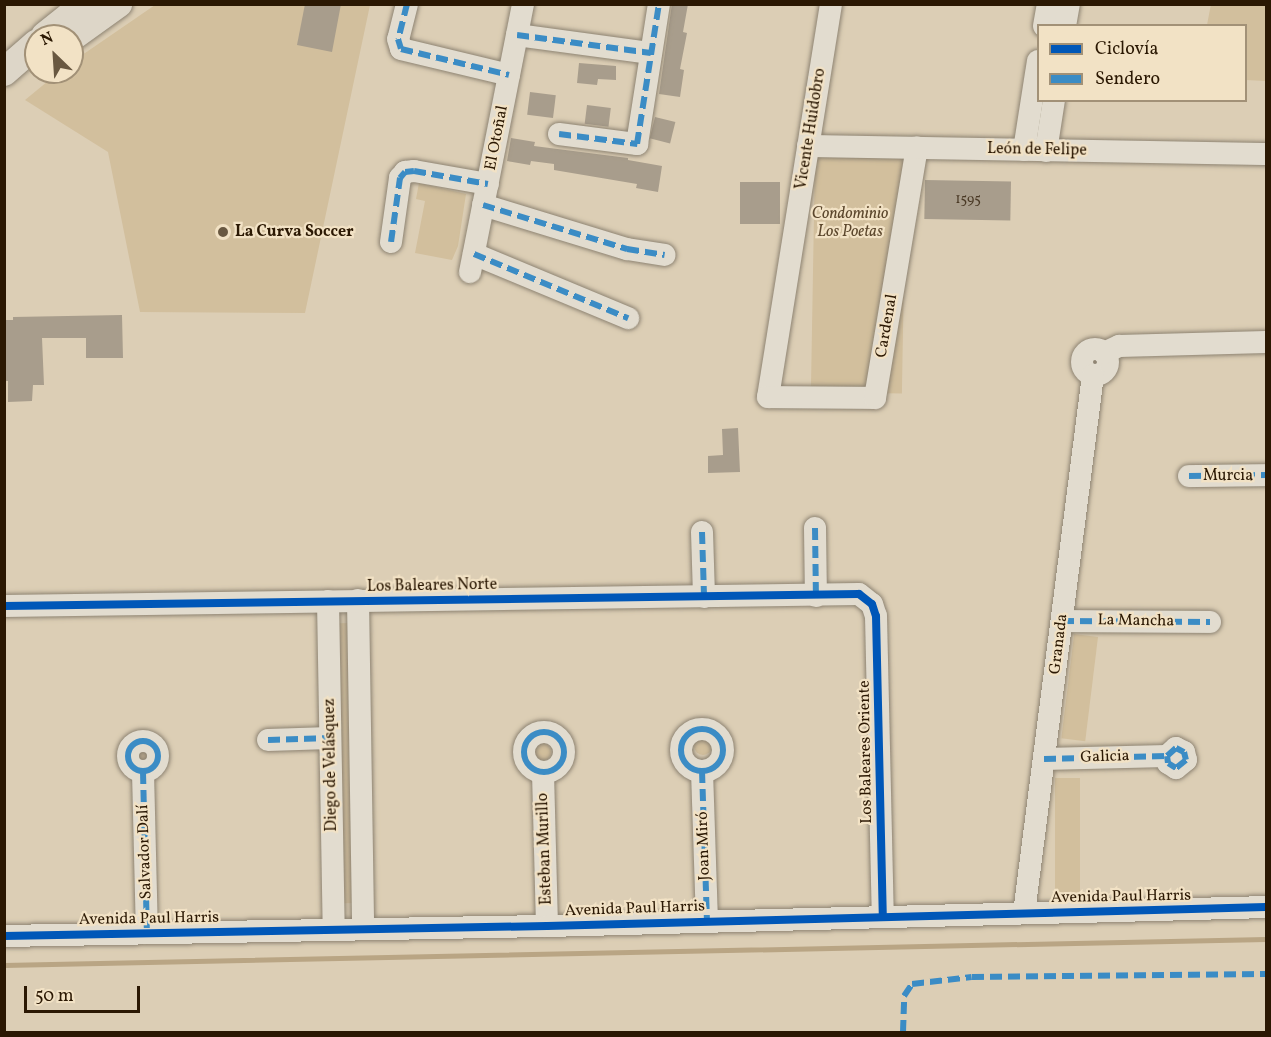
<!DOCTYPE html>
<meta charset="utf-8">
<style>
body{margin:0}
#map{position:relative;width:1271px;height:1037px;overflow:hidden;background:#dcceb5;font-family:Vollkorn,serif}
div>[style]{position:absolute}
.green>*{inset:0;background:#d2bf9d;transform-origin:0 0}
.round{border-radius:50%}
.stream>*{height:4.5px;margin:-2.25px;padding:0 2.25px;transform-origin:2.25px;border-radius:2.25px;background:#b9a584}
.building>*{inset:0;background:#a89d8c;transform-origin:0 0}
.roads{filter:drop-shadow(0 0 2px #8d8372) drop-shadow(0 0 2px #8d8372)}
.minor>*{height:22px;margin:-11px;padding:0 11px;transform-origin:11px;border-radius:11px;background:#e2dccf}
.minor>.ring{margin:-11px;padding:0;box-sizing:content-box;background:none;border:22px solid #e2dccf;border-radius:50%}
.major>*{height:28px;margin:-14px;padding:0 14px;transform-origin:14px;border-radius:14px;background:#ddd6c8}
.quiet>*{height:6px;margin-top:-3px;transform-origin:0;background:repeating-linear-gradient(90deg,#3b8cc5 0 12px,transparent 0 18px)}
.quiet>.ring{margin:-3px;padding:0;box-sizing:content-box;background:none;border:6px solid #3b8cc5;border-radius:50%}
.cycleway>*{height:8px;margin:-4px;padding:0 4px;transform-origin:4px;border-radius:4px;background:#0057b8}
.dots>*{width:16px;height:16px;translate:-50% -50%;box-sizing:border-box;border:3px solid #f2e2c5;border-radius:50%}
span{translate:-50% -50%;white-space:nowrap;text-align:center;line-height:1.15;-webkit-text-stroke:4.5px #f2e2c5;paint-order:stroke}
.number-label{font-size:14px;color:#4a3925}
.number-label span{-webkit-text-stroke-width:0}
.street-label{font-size:16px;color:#2b1803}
.park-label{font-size:16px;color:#5b462c;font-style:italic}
.poi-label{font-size:16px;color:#2b1803;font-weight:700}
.left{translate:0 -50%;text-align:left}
.frame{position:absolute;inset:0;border:6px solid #2b1803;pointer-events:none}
.legend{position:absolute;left:1037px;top:24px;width:210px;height:78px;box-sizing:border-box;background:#f2e2c5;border:2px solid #a29177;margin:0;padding:8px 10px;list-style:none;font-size:18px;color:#2b1803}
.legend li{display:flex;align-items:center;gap:12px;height:30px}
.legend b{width:30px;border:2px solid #a29177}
.north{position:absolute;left:24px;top:24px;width:60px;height:60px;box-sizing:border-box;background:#f2e2c5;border:2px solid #a29177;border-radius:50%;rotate:335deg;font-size:16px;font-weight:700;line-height:24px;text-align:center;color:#2b1803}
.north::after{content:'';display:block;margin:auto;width:21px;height:27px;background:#695841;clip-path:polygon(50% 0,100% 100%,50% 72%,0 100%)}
.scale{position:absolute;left:24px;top:986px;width:116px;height:27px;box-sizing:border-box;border:3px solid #2b1803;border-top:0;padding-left:8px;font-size:18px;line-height:21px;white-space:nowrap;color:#2b1803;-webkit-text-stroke:4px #f2e2c5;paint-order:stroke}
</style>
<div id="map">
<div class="green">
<div style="clip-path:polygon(1211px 4px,1266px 5px,1266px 81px,1246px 80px,1246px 26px,1207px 25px)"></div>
<div style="clip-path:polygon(155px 5px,370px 5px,305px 313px,140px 312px,108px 152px,25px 100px,59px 72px,72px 72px,72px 62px)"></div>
<div style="left:815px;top:157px;width:91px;height:235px;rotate:1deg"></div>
<div style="clip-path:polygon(419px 183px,466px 194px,458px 246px,452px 260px,415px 253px,425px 201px,416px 199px)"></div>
<div style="left:349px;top:623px;width:280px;height:10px;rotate:89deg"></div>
<div style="left:1098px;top:637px;width:105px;height:24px;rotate:97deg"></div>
<div class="round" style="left:694px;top:737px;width:18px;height:18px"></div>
<div class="round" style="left:533px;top:743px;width:18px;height:18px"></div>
<div class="round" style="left:135px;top:746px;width:18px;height:18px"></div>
<div style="left:1055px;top:778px;width:25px;height:118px"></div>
</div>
<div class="stream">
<div style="left:4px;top:965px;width:1262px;rotate:-1.18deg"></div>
</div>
<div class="building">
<div style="clip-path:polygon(305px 4px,341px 4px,332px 52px,297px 45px)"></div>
<div style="clip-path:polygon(672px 4px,688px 4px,683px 32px,687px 33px,680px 69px,684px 70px,680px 97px,659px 94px)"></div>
<div style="clip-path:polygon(579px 63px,616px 66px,616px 80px,598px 79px,597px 85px,577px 83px)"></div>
<div style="left:530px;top:92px;width:26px;height:23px;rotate:7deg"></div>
<div style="left:587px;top:105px;width:24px;height:19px;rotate:7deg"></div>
<div style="left:655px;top:117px;width:21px;height:22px;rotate:14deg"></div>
<div style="clip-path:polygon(511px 138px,535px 142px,534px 146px,628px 158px,628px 160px,662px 166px,658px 192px,636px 188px,637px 184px,554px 170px,554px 164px,531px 161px,530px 165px,507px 161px)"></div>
<div style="left:925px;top:180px;width:86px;height:39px;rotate:1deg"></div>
<div style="left:780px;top:182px;width:42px;height:40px;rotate:90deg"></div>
<div style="clip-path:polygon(122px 315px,123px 358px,86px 358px,86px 338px,42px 338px,44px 385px,33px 385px,32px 401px,8px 402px,8px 381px,4px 381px,4px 320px,13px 320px,13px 317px)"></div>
<div style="clip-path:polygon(738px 428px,740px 472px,708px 473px,708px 456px,723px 455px,722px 429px)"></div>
</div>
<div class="roads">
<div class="minor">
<div style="left:407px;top:4px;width:36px;rotate:104deg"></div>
<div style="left:398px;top:39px;width:10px;rotate:73deg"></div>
<div style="left:401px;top:49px;width:111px;rotate:13.5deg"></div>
<div style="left:831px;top:4px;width:398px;rotate:99.1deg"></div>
<div style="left:768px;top:397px;width:107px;rotate:0.5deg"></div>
<div style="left:875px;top:398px;width:254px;rotate:-80.5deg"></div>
<div style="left:1044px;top:26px;width:22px;rotate:-80deg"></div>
<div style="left:1065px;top:26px;width:22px;rotate:-80deg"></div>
<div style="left:517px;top:35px;width:135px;rotate:7.7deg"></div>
<div style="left:559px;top:134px;width:79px;rotate:7.3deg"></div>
<div style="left:637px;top:144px;width:142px;rotate:-81.1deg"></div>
<div style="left:808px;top:146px;width:458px;rotate:1deg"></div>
<div style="left:1024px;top:150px;width:90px;rotate:-81.1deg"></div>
<div style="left:1046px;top:151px;width:52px;rotate:-81.1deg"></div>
<div style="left:483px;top:205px;width:151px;rotate:17deg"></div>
<div style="left:627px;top:249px;width:38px;rotate:9deg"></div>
<div style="left:391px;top:242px;width:65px;rotate:-82deg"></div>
<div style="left:400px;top:178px;width:8px;rotate:-50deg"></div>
<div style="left:405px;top:172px;width:9px;rotate:-6deg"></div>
<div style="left:414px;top:171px;width:75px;rotate:10deg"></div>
<div style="left:474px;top:254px;width:167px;rotate:22.6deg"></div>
<div style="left:470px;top:272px;width:273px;rotate:-78.8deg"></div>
<div class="ring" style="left:1082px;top:349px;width:4px;height:4px"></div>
<div style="left:1104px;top:353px;width:17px;rotate:-25deg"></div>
<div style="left:1119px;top:346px;width:147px;rotate:-1.6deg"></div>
<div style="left:1189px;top:476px;width:77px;rotate:-0.7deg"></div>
<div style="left:815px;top:528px;width:68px;rotate:89.2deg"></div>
<div style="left:702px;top:532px;width:65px;rotate:88.2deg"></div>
<div style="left:358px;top:600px;width:328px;rotate:89.1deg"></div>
<div style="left:328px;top:601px;width:328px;rotate:89deg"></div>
<div style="left:4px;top:606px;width:855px;rotate:-0.8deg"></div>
<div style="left:859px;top:594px;width:16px;rotate:38deg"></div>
<div style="left:872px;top:604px;width:13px;rotate:72deg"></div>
<div style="left:876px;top:616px;width:300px;rotate:88.7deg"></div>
<div style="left:1062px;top:621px;width:148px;rotate:0.4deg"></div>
<div class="ring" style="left:681px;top:729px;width:20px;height:20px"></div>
<div class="ring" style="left:524px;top:732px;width:18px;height:18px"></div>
<div style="left:268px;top:740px;width:62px;rotate:-1.8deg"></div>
<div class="ring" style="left:128px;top:741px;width:8px;height:8px"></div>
<div style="left:1044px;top:759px;width:123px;rotate:-1.4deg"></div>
<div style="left:1167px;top:756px;width:12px;rotate:-42deg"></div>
<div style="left:1176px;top:748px;width:9px;rotate:27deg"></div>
<div style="left:1184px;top:752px;width:8px;rotate:76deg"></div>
<div style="left:1186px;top:760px;width:13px;rotate:141deg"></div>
<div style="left:1176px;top:768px;width:9px;rotate:-148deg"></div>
<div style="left:1168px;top:763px;width:7px;rotate:-98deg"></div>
<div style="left:702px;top:771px;width:149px;rotate:88.1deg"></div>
<div style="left:143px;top:772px;width:161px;rotate:88.6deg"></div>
<div style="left:543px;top:773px;width:153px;rotate:88.5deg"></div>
<div style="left:1024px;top:913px;width:542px;rotate:-82.69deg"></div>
<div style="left:4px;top:936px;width:543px;rotate:-1.06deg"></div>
<div style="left:547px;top:926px;width:719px;rotate:-1.51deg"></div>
</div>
<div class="major">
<div style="left:45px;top:36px;width:51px;rotate:-38.7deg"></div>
<div style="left:72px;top:37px;width:57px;rotate:-35.7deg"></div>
<div style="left:4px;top:72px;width:43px;rotate:-41.2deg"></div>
</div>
</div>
<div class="quiet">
<div style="left:407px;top:4px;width:36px;rotate:104deg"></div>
<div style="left:398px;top:39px;width:10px;rotate:73deg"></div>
<div style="left:401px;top:49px;width:111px;rotate:13.5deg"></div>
<div style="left:517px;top:35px;width:135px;rotate:7.7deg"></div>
<div style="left:559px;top:134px;width:79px;rotate:7.3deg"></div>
<div style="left:637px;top:144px;width:142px;rotate:-81.1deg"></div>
<div style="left:483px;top:205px;width:151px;rotate:17deg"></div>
<div style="left:627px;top:249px;width:38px;rotate:9deg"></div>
<div style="left:391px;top:242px;width:65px;rotate:-82deg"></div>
<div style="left:400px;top:178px;width:8px;rotate:-50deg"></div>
<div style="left:405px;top:172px;width:9px;rotate:-6deg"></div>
<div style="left:414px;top:171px;width:75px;rotate:10deg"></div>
<div style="left:474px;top:254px;width:167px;rotate:22.6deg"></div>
<div style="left:1189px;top:476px;width:77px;rotate:-0.7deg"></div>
<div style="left:815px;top:528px;width:68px;rotate:89.2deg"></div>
<div style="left:702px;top:532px;width:65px;rotate:88.2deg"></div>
<div style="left:1062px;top:621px;width:148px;rotate:0.4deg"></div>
<div class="ring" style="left:681px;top:729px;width:36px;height:36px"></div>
<div class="ring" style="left:524px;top:732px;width:34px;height:34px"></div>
<div style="left:268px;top:740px;width:62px;rotate:-1.8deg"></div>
<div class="ring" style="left:128px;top:741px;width:24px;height:24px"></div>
<div style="left:1044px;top:759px;width:123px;rotate:-1.4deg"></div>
<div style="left:1167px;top:756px;width:12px;rotate:-42deg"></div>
<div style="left:1176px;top:748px;width:9px;rotate:27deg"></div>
<div style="left:1184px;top:752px;width:8px;rotate:76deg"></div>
<div style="left:1186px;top:760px;width:13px;rotate:141deg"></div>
<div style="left:1176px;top:768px;width:9px;rotate:-148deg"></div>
<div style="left:1168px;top:763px;width:7px;rotate:-98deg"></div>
<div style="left:702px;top:771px;width:149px;rotate:88.1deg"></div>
<div style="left:143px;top:772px;width:161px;rotate:88.6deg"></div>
<div style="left:903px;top:1032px;width:36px;rotate:-88deg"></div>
<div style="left:904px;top:996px;width:14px;rotate:-56deg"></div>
<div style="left:912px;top:984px;width:60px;rotate:-6.7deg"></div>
<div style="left:972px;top:977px;width:294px;rotate:-0.6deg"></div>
</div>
<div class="cycleway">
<div style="left:4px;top:606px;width:855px;rotate:-0.8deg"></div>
<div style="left:859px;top:594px;width:16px;rotate:38deg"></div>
<div style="left:872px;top:604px;width:13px;rotate:72deg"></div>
<div style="left:876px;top:616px;width:300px;rotate:88.7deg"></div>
<div style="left:4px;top:936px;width:543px;rotate:-1.06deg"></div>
<div style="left:547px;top:926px;width:719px;rotate:-1.51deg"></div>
</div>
<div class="dots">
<div style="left:223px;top:232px;background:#695841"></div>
</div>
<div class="number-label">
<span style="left:968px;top:200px">1595</span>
</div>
<div class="street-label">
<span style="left:811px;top:129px;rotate:-81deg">Vicente Huidobro</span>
<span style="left:497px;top:138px;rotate:-79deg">El Otoñal</span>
<span style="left:1037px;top:150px;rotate:1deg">León de Felipe</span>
<span style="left:887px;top:326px;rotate:-80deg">Cardenal</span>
<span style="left:1228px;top:476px">Murcia</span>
<span style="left:432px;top:586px;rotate:-1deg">Los Baleares Norte</span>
<span style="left:1136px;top:621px;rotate:1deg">La Mancha</span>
<span style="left:1059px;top:644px;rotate:-83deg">Granada</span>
<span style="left:866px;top:752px;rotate:-91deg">Los Baleares Oriente</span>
<span style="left:1105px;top:757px;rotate:-2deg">Galicia</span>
<span style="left:331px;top:765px;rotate:-91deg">Diego de Velásquez</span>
<span style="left:704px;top:846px;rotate:-92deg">Joan Miró</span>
<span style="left:545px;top:849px;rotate:-92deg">Esteban Murillo</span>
<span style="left:145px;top:852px;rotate:-92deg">Salvador Dalí</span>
<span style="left:1121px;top:897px;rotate:-1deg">Avenida Paul Harris</span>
<span style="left:635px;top:909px;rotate:-2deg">Avenida Paul Harris</span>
<span style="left:149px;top:919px;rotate:-1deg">Avenida Paul Harris</span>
</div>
<div class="park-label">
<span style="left:850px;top:223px">Condominio<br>Los Poetas</span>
</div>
<div class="poi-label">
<span class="left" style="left:235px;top:232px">La Curva Soccer</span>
</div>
<div class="frame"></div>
<ul class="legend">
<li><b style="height:8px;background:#0057b8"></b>Ciclovía</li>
<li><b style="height:8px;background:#3b8cc5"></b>Sendero</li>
</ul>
<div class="north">N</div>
<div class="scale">50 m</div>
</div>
